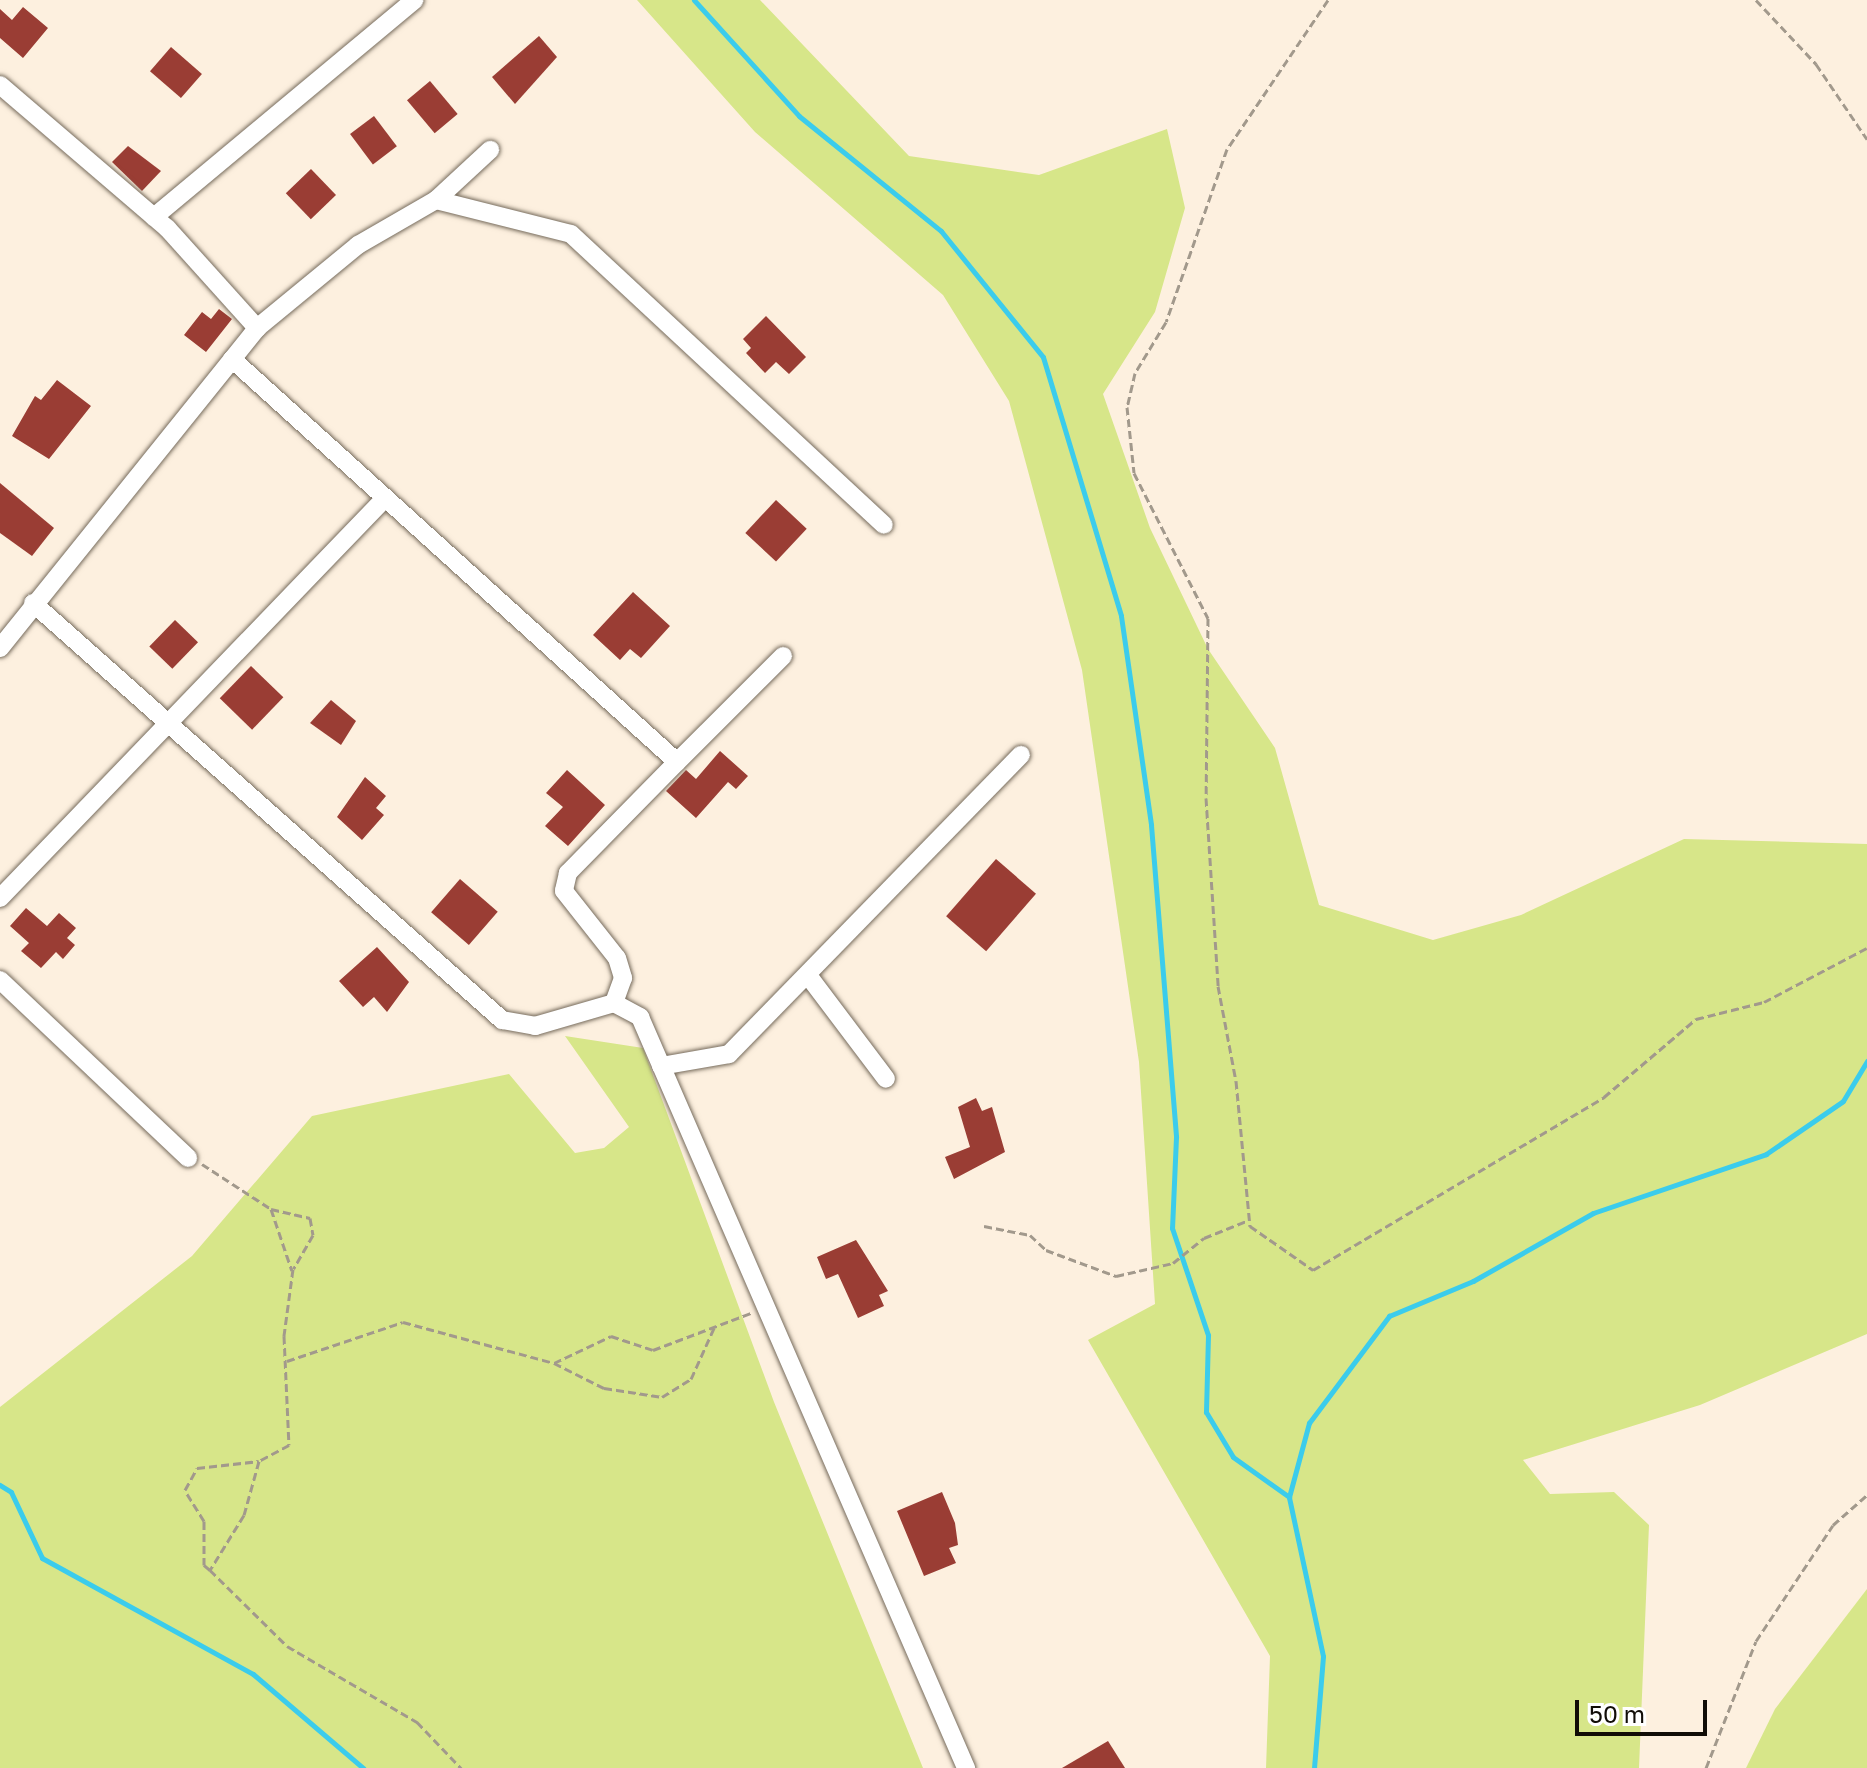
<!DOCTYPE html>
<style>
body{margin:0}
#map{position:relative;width:1867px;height:1768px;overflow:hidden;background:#fdf0df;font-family:"Golos Text",sans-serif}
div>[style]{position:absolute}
.green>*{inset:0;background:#d7e689}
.stream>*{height:5px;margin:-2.5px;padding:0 2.5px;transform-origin:2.5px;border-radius:2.5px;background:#3bccec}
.building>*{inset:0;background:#9a3d34;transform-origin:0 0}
.path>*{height:3px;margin-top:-1.5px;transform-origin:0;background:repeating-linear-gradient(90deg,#a2998c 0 8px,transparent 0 12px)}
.roads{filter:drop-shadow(0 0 2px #766b5c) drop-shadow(0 0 2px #766b5c)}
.minor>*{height:18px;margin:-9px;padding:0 9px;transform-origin:9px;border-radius:9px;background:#fff}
span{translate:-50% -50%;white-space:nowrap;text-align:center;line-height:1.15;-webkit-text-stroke:8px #fff;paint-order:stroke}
.scale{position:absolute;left:1575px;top:1700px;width:132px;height:36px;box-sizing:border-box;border:4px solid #110d07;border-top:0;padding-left:10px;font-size:24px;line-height:28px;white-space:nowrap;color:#110d07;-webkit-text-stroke:6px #fff;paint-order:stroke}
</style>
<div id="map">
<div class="green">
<div style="clip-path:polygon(637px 0,760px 0,909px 156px,1039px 175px,1167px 129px,1185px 208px,1155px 312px,1103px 394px,1150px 528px,1208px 649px,1275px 748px,1319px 905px,1433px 940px,1521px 915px,1684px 839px,1867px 844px,1867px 1334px,1700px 1405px,1523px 1460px,1550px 1494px,1614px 1492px,1649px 1525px,1639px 1768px,1266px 1768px,1270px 1656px,1088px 1340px,1155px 1304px,1139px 1062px,1082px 670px,1009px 401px,943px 295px,755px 132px)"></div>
<div style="clip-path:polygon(565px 1036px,643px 1048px,774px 1402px,923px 1768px,0 1768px,0 1407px,192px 1256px,312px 1116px,509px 1074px,575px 1153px,604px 1148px,629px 1127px)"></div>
<div style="clip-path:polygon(1867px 1589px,1867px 1768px,1746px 1768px,1775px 1709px)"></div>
</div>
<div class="stream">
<div style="left:694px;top:0;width:156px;rotate:47.8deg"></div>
<div style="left:799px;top:116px;width:183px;rotate:39deg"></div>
<div style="left:941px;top:231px;width:162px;rotate:51deg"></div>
<div style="left:1043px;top:357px;width:270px;rotate:73.2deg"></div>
<div style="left:1121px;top:616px;width:211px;rotate:81.8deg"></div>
<div style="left:1151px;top:825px;width:313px;rotate:85.4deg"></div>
<div style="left:1176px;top:1137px;width:91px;rotate:92.5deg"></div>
<div style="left:1172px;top:1228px;width:113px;rotate:71.4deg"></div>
<div style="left:1208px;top:1335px;width:77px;rotate:91.5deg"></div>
<div style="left:1206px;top:1412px;width:52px;rotate:59deg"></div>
<div style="left:1233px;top:1457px;width:69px;rotate:35.5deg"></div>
<div style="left:0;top:1485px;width:13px;rotate:32deg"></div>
<div style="left:11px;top:1492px;width:73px;rotate:64.8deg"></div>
<div style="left:42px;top:1558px;width:241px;rotate:28.8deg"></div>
<div style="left:253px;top:1674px;width:145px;rotate:40.5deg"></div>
<div style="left:1314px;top:1768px;width:112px;rotate:-85.4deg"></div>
<div style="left:1323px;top:1656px;width:163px;rotate:-102.1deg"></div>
<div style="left:1289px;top:1497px;width:77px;rotate:-74.9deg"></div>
<div style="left:1309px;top:1423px;width:134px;rotate:-53.2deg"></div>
<div style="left:1389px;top:1316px;width:91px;rotate:-22.6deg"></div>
<div style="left:1473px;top:1281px;width:138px;rotate:-29.5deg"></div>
<div style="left:1593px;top:1213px;width:183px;rotate:-18.8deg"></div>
<div style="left:1766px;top:1154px;width:93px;rotate:-34.5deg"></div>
<div style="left:1843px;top:1101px;width:47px;rotate:-59deg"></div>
</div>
<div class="building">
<div style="clip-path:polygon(23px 7px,48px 28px,23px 58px,0 38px,0 9px,12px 20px)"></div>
<div style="clip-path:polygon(539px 36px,557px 57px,515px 104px,492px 77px)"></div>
<div style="left:171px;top:47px;width:41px;height:32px;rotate:41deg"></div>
<div style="left:430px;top:81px;width:43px;height:30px;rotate:50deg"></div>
<div style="left:374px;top:116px;width:38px;height:30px;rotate:53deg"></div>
<div style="clip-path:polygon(128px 146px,161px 171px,142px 191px,112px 162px)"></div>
<div style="left:311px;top:169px;width:36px;height:35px;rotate:46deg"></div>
<div style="clip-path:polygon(219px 309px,232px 319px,206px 352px,184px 335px,202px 312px,211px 319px)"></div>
<div style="clip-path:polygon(766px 316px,806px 357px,789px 374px,776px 362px,765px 373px,746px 353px,751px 348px,743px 339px)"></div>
<div style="clip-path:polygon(57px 380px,91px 406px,49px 459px,12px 436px,35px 396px,41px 400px)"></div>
<div style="clip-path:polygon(0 483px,54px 528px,32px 556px,0 533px)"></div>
<div style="left:776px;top:500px;width:42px;height:45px;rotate:43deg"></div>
<div style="clip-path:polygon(633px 592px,670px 626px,641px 658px,630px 649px,620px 660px,593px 635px)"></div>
<div style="left:175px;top:620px;width:32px;height:37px;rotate:44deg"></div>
<div style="left:251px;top:666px;width:45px;height:45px;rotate:44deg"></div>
<div style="clip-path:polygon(331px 700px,356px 721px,341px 745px,310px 723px)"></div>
<div style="clip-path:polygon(720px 751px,748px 776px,736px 789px,728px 782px,696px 818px,666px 791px,686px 770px,696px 779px)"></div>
<div style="clip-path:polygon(567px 770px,605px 805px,568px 846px,545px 826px,563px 807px,546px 793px)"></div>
<div style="clip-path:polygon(365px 777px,386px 796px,376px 808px,384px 815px,362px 840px,337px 817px)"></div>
<div style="left:996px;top:859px;width:53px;height:76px;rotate:41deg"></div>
<div style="left:460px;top:879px;width:50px;height:44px;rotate:41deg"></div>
<div style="clip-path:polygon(26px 908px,47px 926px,59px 913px,76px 928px,67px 938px,75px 945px,63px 959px,56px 952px,41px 968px,21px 951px,29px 943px,10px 926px)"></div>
<div style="clip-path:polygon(377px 947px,409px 982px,387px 1012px,374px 997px,363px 1007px,339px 981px)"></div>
<div style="clip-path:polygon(976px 1098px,982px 1111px,992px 1107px,1005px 1152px,954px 1179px,945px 1157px,970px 1147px,958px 1107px)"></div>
<div style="clip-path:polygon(856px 1240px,888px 1291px,879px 1295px,884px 1306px,858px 1318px,838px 1274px,826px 1279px,817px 1257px)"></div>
<div style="clip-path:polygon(942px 1492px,955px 1523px,958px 1545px,949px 1548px,956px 1563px,924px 1576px,897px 1511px)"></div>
<div style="clip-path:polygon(1108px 1741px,1125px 1768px,1062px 1768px)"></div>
</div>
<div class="path">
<div style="left:1328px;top:0;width:180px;rotate:124.1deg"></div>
<div style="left:1227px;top:149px;width:183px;rotate:109.4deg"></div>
<div style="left:1166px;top:322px;width:60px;rotate:121.3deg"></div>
<div style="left:1135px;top:373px;width:35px;rotate:103deg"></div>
<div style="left:1127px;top:407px;width:66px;rotate:83.9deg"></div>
<div style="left:1134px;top:473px;width:163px;rotate:63deg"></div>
<div style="left:1208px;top:618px;width:180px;rotate:90.6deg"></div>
<div style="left:1206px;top:798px;width:188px;rotate:86.3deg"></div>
<div style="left:1218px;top:986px;width:97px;rotate:79.3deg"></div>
<div style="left:1236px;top:1081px;width:146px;rotate:84.5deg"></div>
<div style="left:1250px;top:1226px;width:77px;rotate:34.9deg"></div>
<div style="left:1313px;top:1270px;width:339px;rotate:-30.7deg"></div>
<div style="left:1604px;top:1097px;width:121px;rotate:-40.3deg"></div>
<div style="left:1696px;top:1019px;width:70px;rotate:-14deg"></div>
<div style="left:1764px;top:1002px;width:116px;rotate:-27.7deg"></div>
<div style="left:1756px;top:0;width:88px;rotate:46.8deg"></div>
<div style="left:1816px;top:64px;width:91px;rotate:55.8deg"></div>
<div style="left:202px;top:1164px;width:82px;rotate:33.1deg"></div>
<div style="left:271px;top:1209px;width:65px;rotate:71.3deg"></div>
<div style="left:271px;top:1209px;width:40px;rotate:13deg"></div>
<div style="left:310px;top:1218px;width:17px;rotate:80deg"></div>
<div style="left:313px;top:1235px;width:39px;rotate:120deg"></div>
<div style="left:293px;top:1269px;width:68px;rotate:97.7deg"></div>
<div style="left:284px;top:1336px;width:109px;rotate:87.4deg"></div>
<div style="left:289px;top:1445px;width:34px;rotate:152deg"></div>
<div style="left:259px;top:1461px;width:56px;rotate:105.5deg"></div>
<div style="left:244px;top:1515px;width:65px;rotate:121.7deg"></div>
<div style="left:210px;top:1570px;width:108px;rotate:44.6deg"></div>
<div style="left:287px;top:1646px;width:151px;rotate:30.3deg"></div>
<div style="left:417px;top:1722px;width:64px;rotate:46.3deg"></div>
<div style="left:984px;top:1226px;width:47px;rotate:11.1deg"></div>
<div style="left:1030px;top:1235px;width:22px;rotate:43deg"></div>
<div style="left:1046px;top:1250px;width:75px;rotate:20.4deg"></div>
<div style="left:1116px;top:1276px;width:58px;rotate:-12.8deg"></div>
<div style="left:1173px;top:1263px;width:40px;rotate:-39deg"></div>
<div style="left:1204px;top:1238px;width:48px;rotate:-21.8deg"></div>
<div style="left:287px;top:1361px;width:122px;rotate:-18.6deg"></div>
<div style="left:403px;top:1322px;width:156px;rotate:15.2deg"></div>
<div style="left:554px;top:1363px;width:63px;rotate:-25.3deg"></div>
<div style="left:611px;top:1336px;width:44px;rotate:18.4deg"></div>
<div style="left:653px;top:1350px;width:105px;rotate:-20.7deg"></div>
<div style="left:554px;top:1363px;width:56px;rotate:26.6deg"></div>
<div style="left:604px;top:1388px;width:59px;rotate:8.8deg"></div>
<div style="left:662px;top:1397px;width:34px;rotate:-32deg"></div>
<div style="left:691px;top:1379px;width:56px;rotate:-65.7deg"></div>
<div style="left:210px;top:1570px;width:8px;rotate:-140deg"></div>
<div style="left:204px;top:1565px;width:44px;rotate:-90deg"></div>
<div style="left:204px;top:1521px;width:36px;rotate:-122deg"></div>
<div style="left:185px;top:1490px;width:25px;rotate:-61deg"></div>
<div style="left:197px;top:1468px;width:62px;rotate:-6.4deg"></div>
<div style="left:1706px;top:1768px;width:136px;rotate:-68.5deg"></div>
<div style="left:1756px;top:1641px;width:139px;rotate:-56.4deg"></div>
<div style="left:1833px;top:1525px;width:45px;rotate:-41.4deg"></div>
</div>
<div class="roads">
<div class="minor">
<div style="left:0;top:85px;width:220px;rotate:40.6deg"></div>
<div style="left:167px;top:228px;width:135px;rotate:48deg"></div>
<div style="left:436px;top:200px;width:74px;rotate:-42.8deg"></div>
<div style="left:154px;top:217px;width:339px;rotate:-39.8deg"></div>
<div style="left:232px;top:359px;width:600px;rotate:42.16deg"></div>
<div style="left:677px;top:762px;width:156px;rotate:134.5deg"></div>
<div style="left:568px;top:873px;width:18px;rotate:103deg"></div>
<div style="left:564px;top:891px;width:85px;rotate:51.7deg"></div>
<div style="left:617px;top:958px;width:21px;rotate:73deg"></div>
<div style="left:623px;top:978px;width:27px;rotate:110deg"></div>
<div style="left:33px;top:603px;width:628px;rotate:41.64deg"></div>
<div style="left:502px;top:1020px;width:34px;rotate:10deg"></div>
<div style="left:535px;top:1026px;width:82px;rotate:-16.2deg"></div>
<div style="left:614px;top:1003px;width:30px;rotate:28deg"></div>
<div style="left:640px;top:1017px;width:819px;rotate:66.53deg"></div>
<div style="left:0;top:648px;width:410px;rotate:-51.2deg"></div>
<div style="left:257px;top:328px;width:131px;rotate:-39.4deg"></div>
<div style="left:358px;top:245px;width:90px;rotate:-30deg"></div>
<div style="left:436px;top:200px;width:139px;rotate:14.1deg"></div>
<div style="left:571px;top:234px;width:427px;rotate:42.9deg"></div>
<div style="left:677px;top:762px;width:150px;rotate:-45deg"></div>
<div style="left:0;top:898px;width:555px;rotate:-46.09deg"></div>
<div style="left:810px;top:978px;width:126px;rotate:53deg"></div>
<div style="left:0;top:980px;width:259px;rotate:43.4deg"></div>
<div style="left:661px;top:1066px;width:69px;rotate:-10deg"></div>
<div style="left:729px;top:1054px;width:418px;rotate:-45.7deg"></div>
</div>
</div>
<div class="scale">50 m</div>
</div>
